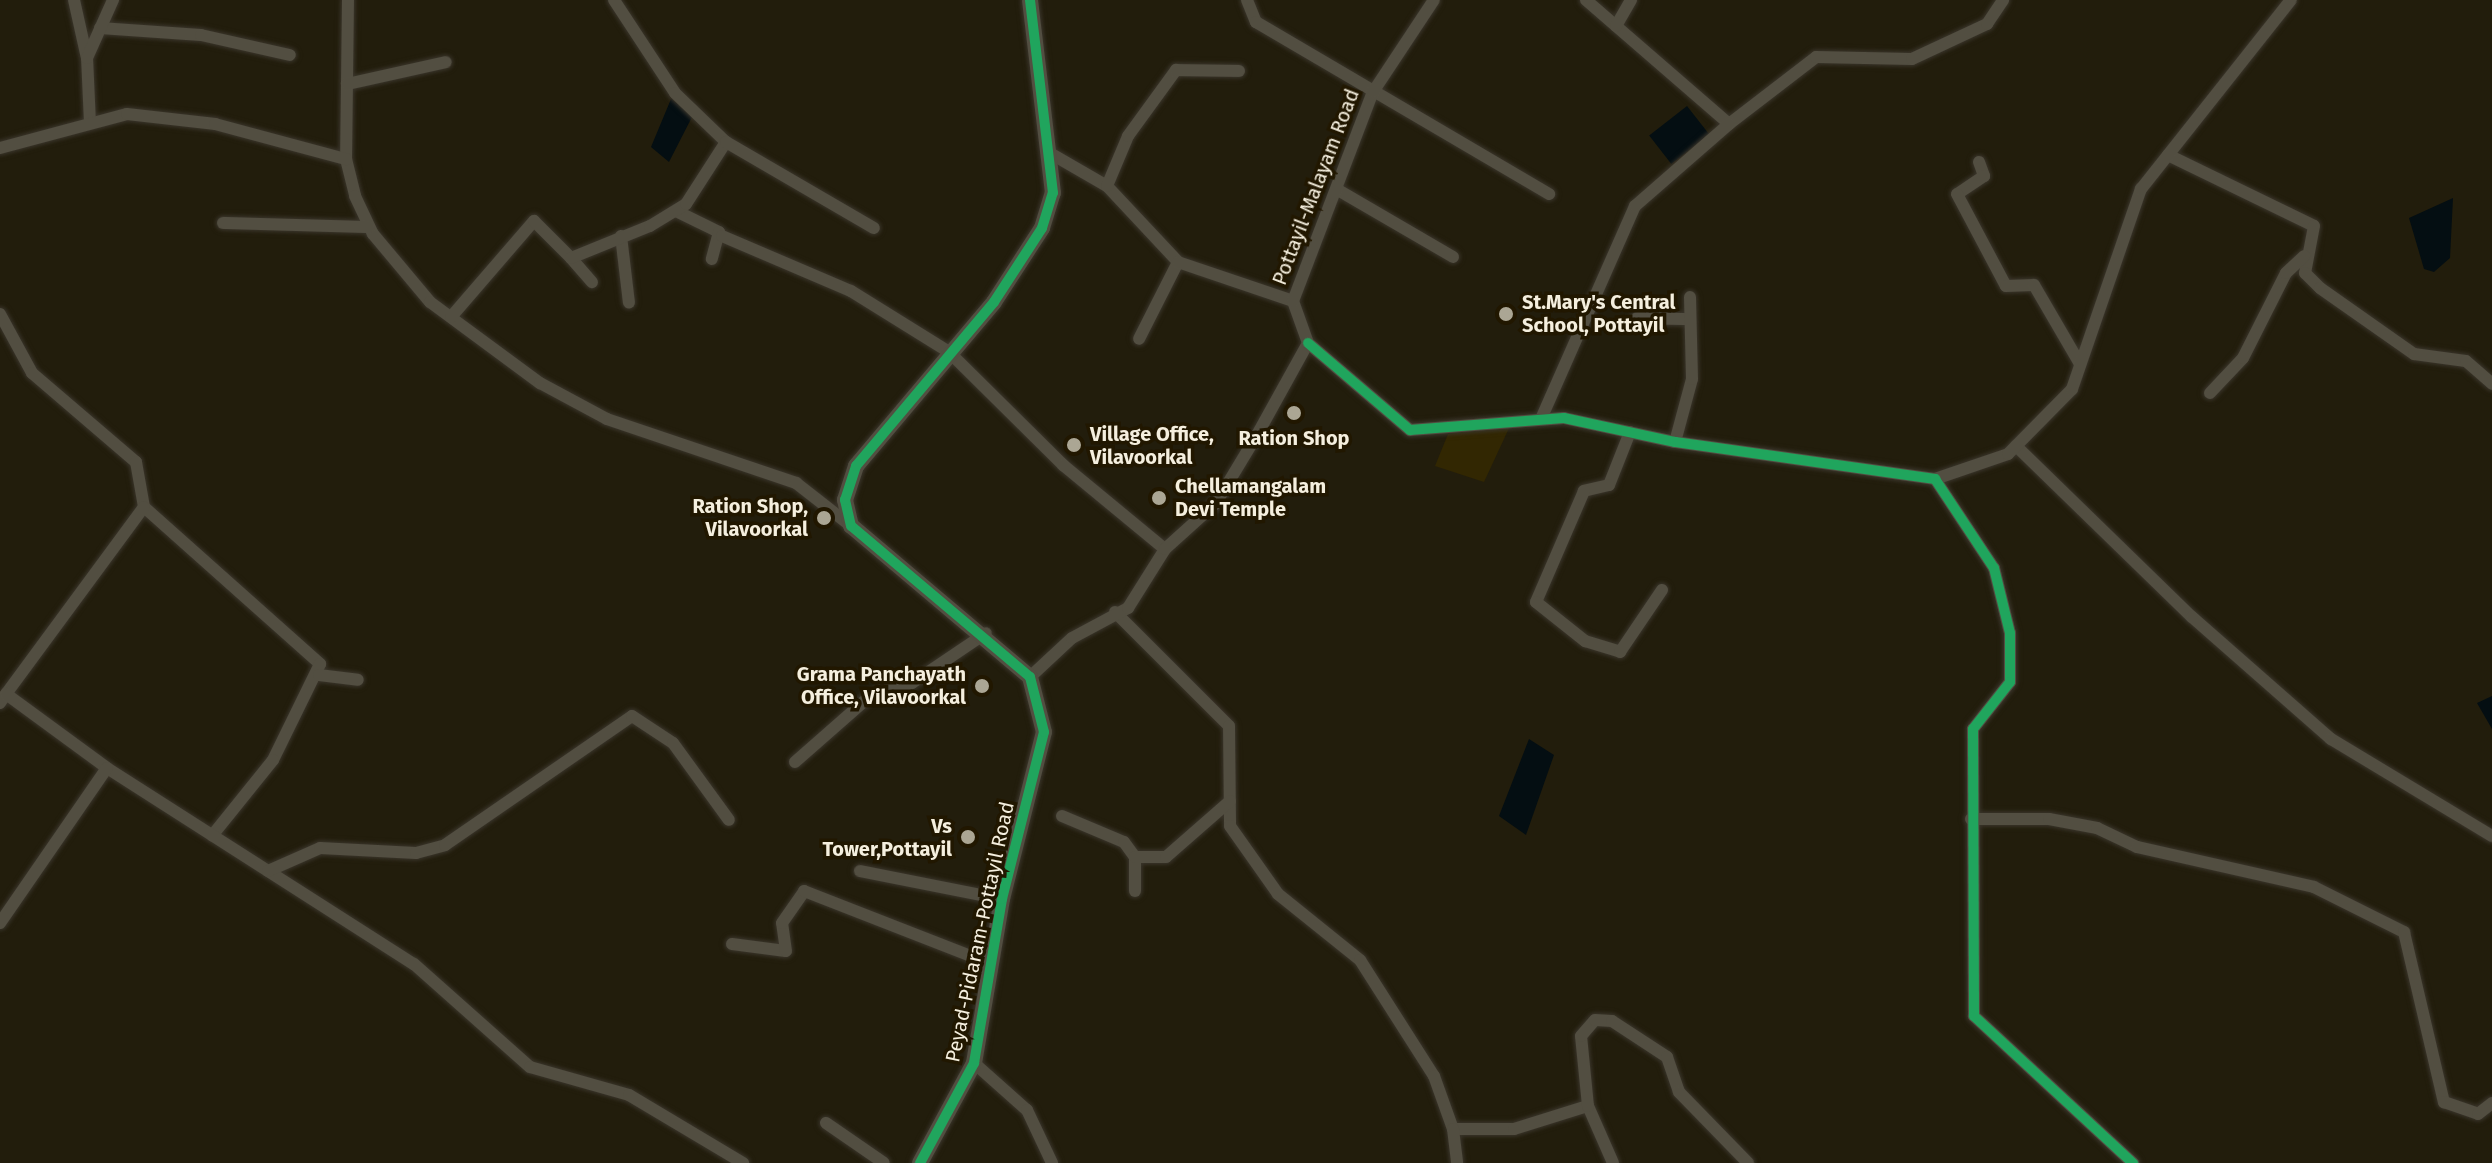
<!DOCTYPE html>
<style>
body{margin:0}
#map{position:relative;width:2492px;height:1163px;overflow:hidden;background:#221d0c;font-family:"Fira Sans",sans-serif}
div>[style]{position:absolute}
.built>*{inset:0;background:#322702}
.water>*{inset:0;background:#040e12;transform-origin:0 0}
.roads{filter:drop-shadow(0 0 2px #3a352b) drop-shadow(0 0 2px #3a352b)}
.minor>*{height:12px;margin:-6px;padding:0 6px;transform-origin:6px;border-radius:6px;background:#524e41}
.tertiary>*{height:16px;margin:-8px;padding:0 8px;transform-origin:8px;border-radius:8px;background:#524e41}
.cycleway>*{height:10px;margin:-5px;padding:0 5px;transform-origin:5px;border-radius:5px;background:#20a55d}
.dots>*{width:22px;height:22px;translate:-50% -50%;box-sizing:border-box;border:4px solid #211700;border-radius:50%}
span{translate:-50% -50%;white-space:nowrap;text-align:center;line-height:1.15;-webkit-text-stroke:7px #211700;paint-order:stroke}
.street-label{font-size:20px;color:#f5efde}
.poi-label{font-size:20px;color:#f5efde;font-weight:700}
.left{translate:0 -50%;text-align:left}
.right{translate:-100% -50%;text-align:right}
</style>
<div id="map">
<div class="built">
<div style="clip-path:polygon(1510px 426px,1484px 482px,1435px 466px,1448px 434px)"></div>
</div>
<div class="water">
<div style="clip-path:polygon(671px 99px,693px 115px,669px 162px,651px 147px)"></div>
<div style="left:1687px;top:106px;width:36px;height:48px;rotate:52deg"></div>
<div style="clip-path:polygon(2453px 198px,2450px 258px,2434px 272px,2424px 269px,2409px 218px)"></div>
<div style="clip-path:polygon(2492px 696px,2492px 729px,2477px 703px)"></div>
<div style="clip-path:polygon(1529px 739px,1554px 755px,1526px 835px,1499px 816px)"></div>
</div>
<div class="roads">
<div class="minor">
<div style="left:74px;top:0;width:59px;rotate:77.4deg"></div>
<div style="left:348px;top:0;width:159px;rotate:90.7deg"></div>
<div style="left:346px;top:159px;width:38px;rotate:76deg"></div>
<div style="left:355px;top:196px;width:42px;rotate:64.7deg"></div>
<div style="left:373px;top:234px;width:89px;rotate:50deg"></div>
<div style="left:430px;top:302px;width:137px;rotate:36.4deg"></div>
<div style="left:540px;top:383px;width:76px;rotate:28.2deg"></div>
<div style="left:607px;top:419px;width:200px;rotate:18.7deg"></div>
<div style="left:796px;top:483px;width:70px;rotate:38deg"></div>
<div style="left:614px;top:0;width:111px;rotate:56.7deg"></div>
<div style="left:675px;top:93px;width:71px;rotate:43.9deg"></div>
<div style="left:1247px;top:0;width:24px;rotate:68deg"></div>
<div style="left:1256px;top:22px;width:340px;rotate:30.4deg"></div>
<div style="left:1586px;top:0;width:189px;rotate:40.9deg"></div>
<div style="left:1729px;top:124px;width:110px;rotate:-37.6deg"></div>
<div style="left:1816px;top:57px;width:96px;rotate:1.2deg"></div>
<div style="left:1912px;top:59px;width:83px;rotate:-25deg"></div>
<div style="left:1987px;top:24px;width:29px;rotate:-56deg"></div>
<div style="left:1616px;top:26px;width:30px;rotate:-60deg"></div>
<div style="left:100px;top:28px;width:101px;rotate:4deg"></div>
<div style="left:201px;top:35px;width:91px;rotate:12.7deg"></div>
<div style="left:347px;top:84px;width:101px;rotate:-12.5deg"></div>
<div style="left:90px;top:123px;width:65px;rotate:-92.6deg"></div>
<div style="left:87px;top:58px;width:64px;rotate:-65.9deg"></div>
<div style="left:0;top:148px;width:131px;rotate:-15deg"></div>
<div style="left:127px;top:114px;width:89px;rotate:6.5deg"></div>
<div style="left:215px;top:124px;width:136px;rotate:15deg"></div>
<div style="left:1048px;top:152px;width:68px;rotate:30deg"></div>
<div style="left:1107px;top:186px;width:104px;rotate:46.9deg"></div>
<div style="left:1178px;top:262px;width:86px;rotate:116.9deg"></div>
<div style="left:2168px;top:155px;width:162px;rotate:25.9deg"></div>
<div style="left:2314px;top:226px;width:48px;rotate:100.8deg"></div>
<div style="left:2305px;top:273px;width:21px;rotate:45deg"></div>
<div style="left:2320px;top:288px;width:115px;rotate:35.1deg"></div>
<div style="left:2414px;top:354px;width:52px;rotate:7.7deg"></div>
<div style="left:2466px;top:361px;width:35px;rotate:41deg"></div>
<div style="left:1979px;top:162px;width:15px;rotate:70deg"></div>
<div style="left:1984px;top:176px;width:32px;rotate:146deg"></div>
<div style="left:1957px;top:194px;width:104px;rotate:62deg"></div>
<div style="left:2006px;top:286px;width:28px;rotate:-2deg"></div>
<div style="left:2034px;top:285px;width:91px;rotate:59.8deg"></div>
<div style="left:1107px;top:186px;width:54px;rotate:-67.2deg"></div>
<div style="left:1128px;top:136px;width:82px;rotate:-54deg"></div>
<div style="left:1176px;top:70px;width:63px;rotate:0.9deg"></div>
<div style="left:1338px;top:190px;width:133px;rotate:30.2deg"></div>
<div style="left:676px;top:211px;width:48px;rotate:26deg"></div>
<div style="left:719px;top:232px;width:28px;rotate:105deg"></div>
<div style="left:223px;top:223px;width:146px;rotate:1.6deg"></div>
<div style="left:621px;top:236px;width:67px;rotate:83.2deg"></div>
<div style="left:722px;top:236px;width:140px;rotate:23.1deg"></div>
<div style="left:851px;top:291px;width:115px;rotate:31.9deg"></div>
<div style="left:949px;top:352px;width:161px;rotate:44.7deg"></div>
<div style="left:1063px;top:465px;width:132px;rotate:39.5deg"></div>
<div style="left:571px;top:258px;width:32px;rotate:49deg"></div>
<div style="left:1178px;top:262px;width:121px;rotate:18.7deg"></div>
<div style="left:0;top:314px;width:67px;rotate:61.5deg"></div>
<div style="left:32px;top:373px;width:137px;rotate:40.6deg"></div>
<div style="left:136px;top:462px;width:46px;rotate:79.9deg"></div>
<div style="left:144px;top:507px;width:236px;rotate:41.7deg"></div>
<div style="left:320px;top:664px;width:107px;rotate:116.1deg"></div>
<div style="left:273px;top:760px;width:97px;rotate:128.8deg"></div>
<div style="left:451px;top:317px;width:127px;rotate:-49.2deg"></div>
<div style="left:534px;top:221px;width:52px;rotate:45deg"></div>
<div style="left:571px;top:258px;width:85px;rotate:-22.1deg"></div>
<div style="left:650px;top:226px;width:42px;rotate:-31.4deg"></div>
<div style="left:686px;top:204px;width:74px;rotate:-57.2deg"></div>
<div style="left:726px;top:142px;width:171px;rotate:30.2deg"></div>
<div style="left:1637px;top:318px;width:53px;rotate:1.1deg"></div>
<div style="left:1308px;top:343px;width:134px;rotate:40.5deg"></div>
<div style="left:1410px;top:430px;width:154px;rotate:-4.5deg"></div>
<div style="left:1564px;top:418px;width:114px;rotate:12.2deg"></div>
<div style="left:1675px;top:442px;width:263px;rotate:8.1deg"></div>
<div style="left:1935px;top:479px;width:107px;rotate:56.5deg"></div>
<div style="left:1994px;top:568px;width:67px;rotate:76.2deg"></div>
<div style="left:2010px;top:633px;width:49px;rotate:90deg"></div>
<div style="left:2010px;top:682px;width:60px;rotate:128.2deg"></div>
<div style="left:1973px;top:729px;width:287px;rotate:89.8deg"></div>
<div style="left:1974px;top:1016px;width:217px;rotate:42.8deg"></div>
<div style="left:2210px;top:393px;width:48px;rotate:-46.7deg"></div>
<div style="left:2243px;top:358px;width:95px;rotate:-63.2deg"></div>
<div style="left:2286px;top:273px;width:25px;rotate:-43deg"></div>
<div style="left:1541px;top:419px;width:233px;rotate:-66.2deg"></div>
<div style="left:1635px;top:206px;width:125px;rotate:-41.1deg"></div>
<div style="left:1630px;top:432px;width:57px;rotate:111.6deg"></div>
<div style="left:1609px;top:485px;width:26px;rotate:167deg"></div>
<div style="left:1584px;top:491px;width:121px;rotate:113.4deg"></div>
<div style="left:1536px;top:602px;width:63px;rotate:38.5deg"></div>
<div style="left:1585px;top:641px;width:37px;rotate:17deg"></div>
<div style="left:1620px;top:652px;width:75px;rotate:-55.9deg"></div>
<div style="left:1675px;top:442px;width:65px;rotate:-74.9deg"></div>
<div style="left:1692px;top:379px;width:82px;rotate:-91.4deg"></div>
<div style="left:2016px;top:446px;width:245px;rotate:44.2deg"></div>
<div style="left:2192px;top:617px;width:185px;rotate:41.3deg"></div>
<div style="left:2331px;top:739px;width:188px;rotate:31.1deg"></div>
<div style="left:1935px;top:479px;width:77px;rotate:-18.9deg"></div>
<div style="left:2008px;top:454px;width:91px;rotate:-45.4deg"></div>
<div style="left:2072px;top:389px;width:212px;rotate:-71deg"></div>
<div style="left:2141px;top:189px;width:241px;rotate:-51.6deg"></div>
<div style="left:1115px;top:612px;width:161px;rotate:45deg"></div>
<div style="left:1229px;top:726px;width:100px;rotate:89.4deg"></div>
<div style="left:1230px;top:826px;width:83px;rotate:54.8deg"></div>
<div style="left:1278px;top:894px;width:105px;rotate:38.8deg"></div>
<div style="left:1360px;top:960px;width:138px;rotate:57.5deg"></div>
<div style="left:1434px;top:1076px;width:56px;rotate:70.3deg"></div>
<div style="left:1453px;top:1129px;width:61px"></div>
<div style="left:1514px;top:1129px;width:77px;rotate:-17.3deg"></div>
<div style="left:1588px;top:1106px;width:62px;rotate:66.3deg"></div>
<div style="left:319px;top:675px;width:39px;rotate:7deg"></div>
<div style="left:1030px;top:677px;width:57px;rotate:-42.9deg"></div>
<div style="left:1072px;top:638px;width:64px;rotate:-28.2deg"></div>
<div style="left:1128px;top:608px;width:70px;rotate:-57.9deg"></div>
<div style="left:1165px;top:549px;width:69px;rotate:-42deg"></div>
<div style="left:1216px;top:503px;width:79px;rotate:-58.9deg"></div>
<div style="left:1257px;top:435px;width:105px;rotate:-61deg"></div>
<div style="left:1308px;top:343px;width:45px;rotate:-109.7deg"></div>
<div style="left:1293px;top:301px;width:224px;rotate:-69.1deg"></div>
<div style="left:1373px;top:92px;width:110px;rotate:-56.5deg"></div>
<div style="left:6px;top:694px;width:232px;rotate:-53.6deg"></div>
<div style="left:0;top:703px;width:11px;rotate:-56deg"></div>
<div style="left:6px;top:694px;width:125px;rotate:36.2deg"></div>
<div style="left:107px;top:768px;width:364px;rotate:32.6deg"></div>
<div style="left:414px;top:964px;width:155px;rotate:41.6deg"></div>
<div style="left:530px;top:1067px;width:103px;rotate:15.8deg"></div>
<div style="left:629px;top:1095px;width:133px;rotate:30.8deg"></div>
<div style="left:795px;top:762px;width:100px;rotate:-41.3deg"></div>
<div style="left:870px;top:696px;width:44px;rotate:-17.2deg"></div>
<div style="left:912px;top:683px;width:89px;rotate:-34deg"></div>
<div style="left:1062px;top:816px;width:67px;rotate:22.8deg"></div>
<div style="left:1124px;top:842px;width:19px;rotate:54deg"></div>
<div style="left:1135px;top:857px;width:34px;rotate:90deg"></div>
<div style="left:1971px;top:819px;width:78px"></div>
<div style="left:2049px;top:819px;width:49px;rotate:10.6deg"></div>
<div style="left:2097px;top:828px;width:44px;rotate:25.4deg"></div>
<div style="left:2137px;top:847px;width:181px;rotate:12.7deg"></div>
<div style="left:2314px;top:887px;width:101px;rotate:26.6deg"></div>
<div style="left:2404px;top:932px;width:175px;rotate:76.8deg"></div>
<div style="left:2444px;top:1102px;width:36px;rotate:19deg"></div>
<div style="left:2478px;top:1114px;width:18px;rotate:-38deg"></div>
<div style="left:1135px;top:857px;width:31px"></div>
<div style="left:1166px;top:857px;width:85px;rotate:-41.2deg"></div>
<div style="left:268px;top:871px;width:57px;rotate:-23.9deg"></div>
<div style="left:320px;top:848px;width:96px;rotate:3deg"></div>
<div style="left:416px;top:853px;width:30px;rotate:-15deg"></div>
<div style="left:445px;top:845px;width:227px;rotate:-34.6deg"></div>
<div style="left:632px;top:716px;width:49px;rotate:33.4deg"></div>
<div style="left:673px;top:743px;width:95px;rotate:54deg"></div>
<div style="left:860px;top:871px;width:145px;rotate:11.2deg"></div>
<div style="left:0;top:923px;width:188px;rotate:-55.4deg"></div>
<div style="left:732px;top:944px;width:54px;rotate:7.4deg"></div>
<div style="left:786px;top:951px;width:28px;rotate:-98deg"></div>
<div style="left:782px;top:923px;width:39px;rotate:-55deg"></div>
<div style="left:804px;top:891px;width:201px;rotate:21.3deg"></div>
<div style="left:974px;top:1063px;width:71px;rotate:41.6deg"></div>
<div style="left:1027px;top:1110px;width:59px;rotate:64.7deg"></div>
<div style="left:1588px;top:1106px;width:70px;rotate:-95.7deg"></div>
<div style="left:1581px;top:1036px;width:21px;rotate:-49deg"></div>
<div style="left:1595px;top:1020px;width:17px;rotate:3deg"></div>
<div style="left:1612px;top:1021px;width:66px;rotate:33.2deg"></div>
<div style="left:1667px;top:1057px;width:37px;rotate:71deg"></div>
<div style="left:1679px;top:1092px;width:99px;rotate:45.8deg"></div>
<div style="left:826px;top:1123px;width:70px;rotate:34.6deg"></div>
<div style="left:1453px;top:1129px;width:34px;rotate:83deg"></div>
</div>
<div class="tertiary">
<div style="left:920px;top:1163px;width:114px;rotate:-61.6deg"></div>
<div style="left:974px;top:1063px;width:166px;rotate:-80.3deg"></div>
<div style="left:1002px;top:899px;width:172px;rotate:-75.9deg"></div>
<div style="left:1044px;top:732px;width:57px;rotate:-104.3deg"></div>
<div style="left:1030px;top:677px;width:234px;rotate:-139.8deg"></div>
<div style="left:851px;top:526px;width:27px;rotate:-103deg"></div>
<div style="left:845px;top:500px;width:36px;rotate:-72deg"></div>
<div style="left:856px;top:466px;width:214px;rotate:-49.9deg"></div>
<div style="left:994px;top:302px;width:88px;rotate:-57deg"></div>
<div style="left:1042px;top:228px;width:37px;rotate:-73deg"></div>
<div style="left:1053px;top:193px;width:194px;rotate:-96.8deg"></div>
</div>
</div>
<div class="cycleway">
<div style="left:1308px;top:343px;width:134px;rotate:40.5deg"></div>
<div style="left:1410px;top:430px;width:154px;rotate:-4.5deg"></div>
<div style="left:1564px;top:418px;width:114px;rotate:12.2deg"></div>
<div style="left:1675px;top:442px;width:263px;rotate:8.1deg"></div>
<div style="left:1935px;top:479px;width:107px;rotate:56.5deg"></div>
<div style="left:1994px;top:568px;width:67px;rotate:76.2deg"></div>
<div style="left:2010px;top:633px;width:49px;rotate:90deg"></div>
<div style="left:2010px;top:682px;width:60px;rotate:128.2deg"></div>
<div style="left:1973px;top:729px;width:287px;rotate:89.8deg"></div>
<div style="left:1974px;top:1016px;width:217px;rotate:42.8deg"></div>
<div style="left:920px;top:1163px;width:114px;rotate:-61.6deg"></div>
<div style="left:974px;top:1063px;width:166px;rotate:-80.3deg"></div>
<div style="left:1002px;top:899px;width:172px;rotate:-75.9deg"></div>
<div style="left:1044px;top:732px;width:57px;rotate:-104.3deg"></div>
<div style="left:1030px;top:677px;width:234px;rotate:-139.8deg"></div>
<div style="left:851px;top:526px;width:27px;rotate:-103deg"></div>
<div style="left:845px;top:500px;width:36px;rotate:-72deg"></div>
<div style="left:856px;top:466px;width:214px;rotate:-49.9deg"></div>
<div style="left:994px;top:302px;width:88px;rotate:-57deg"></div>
<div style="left:1042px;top:228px;width:37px;rotate:-73deg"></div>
<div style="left:1053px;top:193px;width:194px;rotate:-96.8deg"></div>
</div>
<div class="dots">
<div style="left:1506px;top:314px;background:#aba694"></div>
<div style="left:1294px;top:413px;background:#aba694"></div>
<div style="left:1074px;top:445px;background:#aba694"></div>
<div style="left:1159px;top:498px;background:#aba694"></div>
<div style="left:824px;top:518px;background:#aba694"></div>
<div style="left:982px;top:686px;background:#aba694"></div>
<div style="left:968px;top:837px;background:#aba694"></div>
</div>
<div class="street-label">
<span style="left:1316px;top:187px;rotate:-69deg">Pottayil-Malayam Road</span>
<span style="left:980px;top:932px;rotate:-78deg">Peyad-Pidaram-Pottayil Road</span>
</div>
<div class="poi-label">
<span class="left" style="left:1522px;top:314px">St.Mary's Central<br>School, Pottayil</span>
<span class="left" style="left:1090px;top:446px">Village Office,<br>Vilavoorkal</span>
<span style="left:1294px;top:438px">Ration Shop</span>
<span class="left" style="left:1175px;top:498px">Chellamangalam<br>Devi Temple</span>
<span class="right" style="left:808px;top:518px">Ration Shop,<br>Vilavoorkal</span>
<span class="right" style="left:966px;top:686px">Grama Panchayath<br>Office, Vilavoorkal</span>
<span class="right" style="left:952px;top:838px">Vs<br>Tower,Pottayil</span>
</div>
</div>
